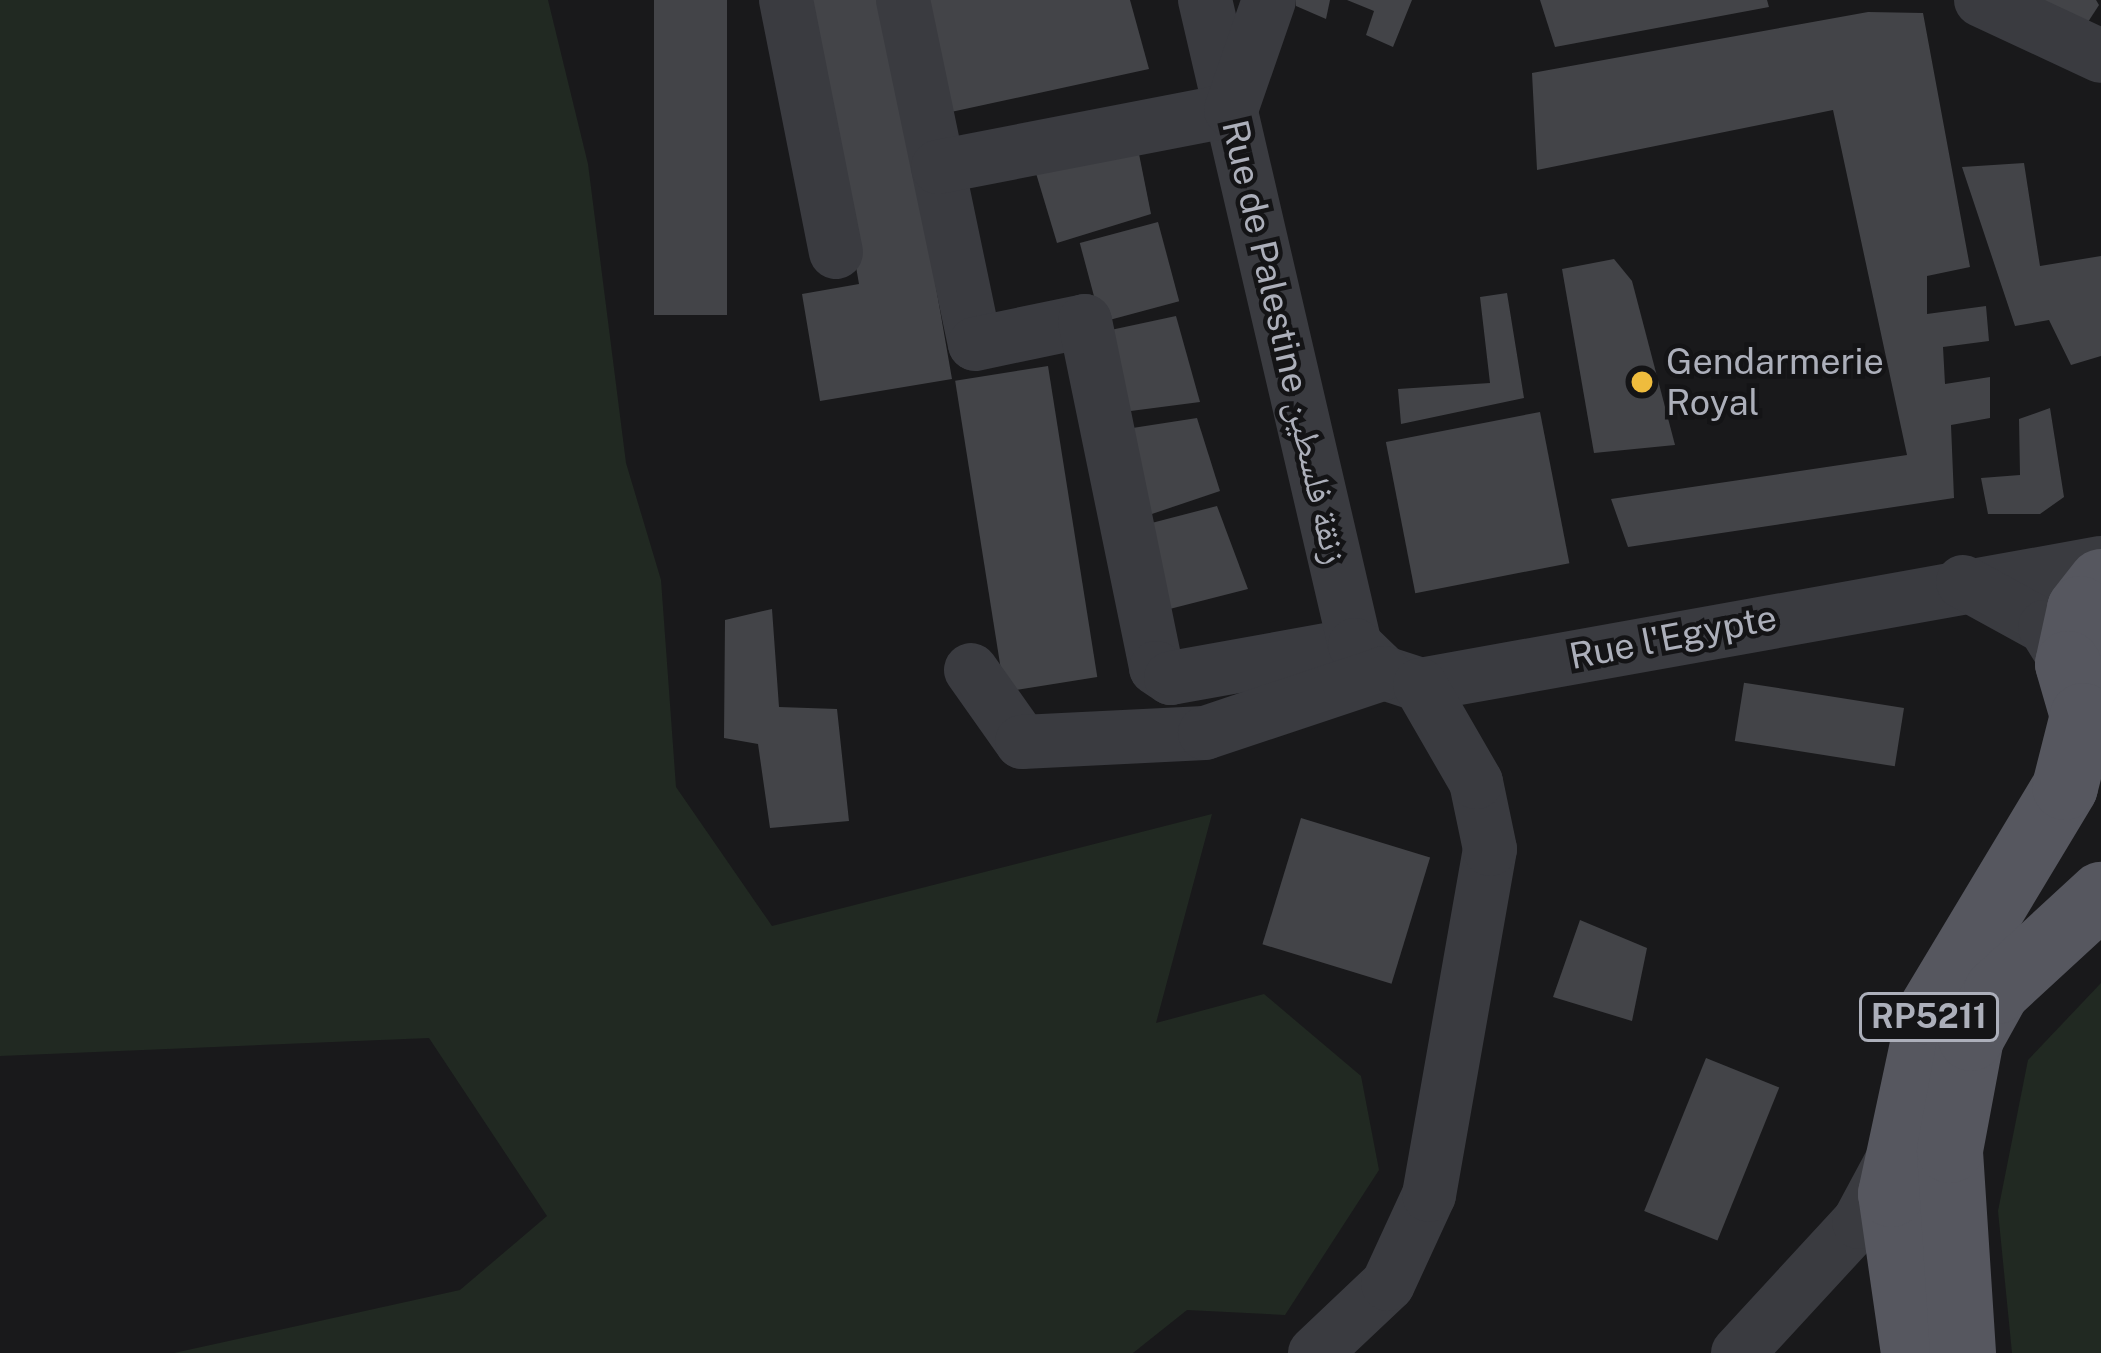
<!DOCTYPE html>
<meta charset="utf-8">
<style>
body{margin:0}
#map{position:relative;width:2101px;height:1353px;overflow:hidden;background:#19191b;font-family:"Public Sans","Noto Naskh Arabic",sans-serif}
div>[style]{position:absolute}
.green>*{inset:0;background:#212922}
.building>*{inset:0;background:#434448;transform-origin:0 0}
.minor>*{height:54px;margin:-27px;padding:0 27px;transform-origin:27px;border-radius:27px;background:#3a3b40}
.major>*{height:66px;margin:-33px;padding:0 33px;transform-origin:33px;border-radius:33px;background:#56575f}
.dots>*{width:33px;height:33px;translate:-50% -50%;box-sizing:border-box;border:6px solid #141416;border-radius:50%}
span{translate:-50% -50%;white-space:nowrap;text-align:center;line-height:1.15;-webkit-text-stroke:9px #141416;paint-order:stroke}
.shield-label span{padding:3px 9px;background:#141416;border:3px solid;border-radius:9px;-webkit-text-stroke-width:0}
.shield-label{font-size:33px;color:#acafba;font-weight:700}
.street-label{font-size:36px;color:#acafba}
.poi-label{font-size:36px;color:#acafba}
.left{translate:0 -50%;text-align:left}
</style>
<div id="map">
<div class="green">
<div style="clip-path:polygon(0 0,548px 0,588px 164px,626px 463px,661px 580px,676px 787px,772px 926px,1212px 814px,1156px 1023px,1264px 994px,1361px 1076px,1379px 1170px,1285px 1315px,1187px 1310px,1133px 1353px,174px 1353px,460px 1290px,547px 1216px,429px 1038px,0 1056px)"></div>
<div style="clip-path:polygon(2101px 983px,2101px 1353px,2012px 1353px,1998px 1211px,2028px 1060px)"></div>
</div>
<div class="building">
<div style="left:654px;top:0;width:73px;height:315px"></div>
<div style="clip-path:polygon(810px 0,886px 0,952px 379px,820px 401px,802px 294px,859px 284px)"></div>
<div style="clip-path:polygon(926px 0,1130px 0,1149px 69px,951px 112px)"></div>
<div style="clip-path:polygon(1296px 0,1330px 0,1326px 19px,1296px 6px)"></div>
<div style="clip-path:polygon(1347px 0,1412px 0,1393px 47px,1366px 35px,1374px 11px)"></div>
<div style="clip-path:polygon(1540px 0,1767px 0,1769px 7px,1555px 47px)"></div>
<div style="clip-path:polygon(2037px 0,2096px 0,2099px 5px,2088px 22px)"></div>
<div style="clip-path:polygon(1868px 12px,1923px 13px,1970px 267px,1927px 276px,1927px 314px,1986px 306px,1989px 341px,1943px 347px,1945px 384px,1990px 377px,1990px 418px,1951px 425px,1954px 498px,1628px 547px,1611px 499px,1907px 455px,1833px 110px,1537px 170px,1532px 73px)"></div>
<div style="clip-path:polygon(1137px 144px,1151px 214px,1057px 243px,1032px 160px)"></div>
<div style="clip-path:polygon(2024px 163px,2040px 266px,2101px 256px,2101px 356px,2071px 365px,2049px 320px,2015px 326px,1962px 167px)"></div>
<div style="left:1158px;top:222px;width:82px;height:81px;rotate:75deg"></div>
<div style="clip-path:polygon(1614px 259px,1632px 281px,1675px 445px,1594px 453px,1562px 269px)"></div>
<div style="clip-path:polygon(1507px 293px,1524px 398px,1401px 424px,1398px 389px,1490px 383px,1480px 297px)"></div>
<div style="clip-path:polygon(1176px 316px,1200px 402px,1123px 412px,1106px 331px)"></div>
<div style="left:1048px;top:366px;width:315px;height:94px;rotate:81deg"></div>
<div style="clip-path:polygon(2050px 408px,2064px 497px,2040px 514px,1988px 514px,1981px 478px,2020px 475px,2019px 419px)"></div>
<div style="left:1540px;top:412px;width:154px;height:157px;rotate:79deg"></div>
<div style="clip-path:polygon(1197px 418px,1220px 491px,1140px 518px,1126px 429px)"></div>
<div style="clip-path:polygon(1217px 506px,1248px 589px,1154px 613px,1140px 526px)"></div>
<div style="clip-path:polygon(772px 609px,779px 707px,837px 709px,849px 821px,770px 828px,758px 744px,724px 738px,725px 620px)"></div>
<div style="left:1904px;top:708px;width:59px;height:162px;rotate:99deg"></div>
<div style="left:1301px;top:818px;width:135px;height:132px;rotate:17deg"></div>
<div style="clip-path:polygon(1580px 920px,1647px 948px,1632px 1021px,1553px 997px)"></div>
<div style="left:1706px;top:1058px;width:79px;height:165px;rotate:22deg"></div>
</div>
<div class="minor">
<div style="left:786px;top:0;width:257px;rotate:78.8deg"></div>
<div style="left:903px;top:0;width:351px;rotate:78.2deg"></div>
<div style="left:975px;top:344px;width:112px;rotate:-11.8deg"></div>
<div style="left:1085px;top:321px;width:354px;rotate:78.4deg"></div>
<div style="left:1156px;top:668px;width:18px;rotate:34deg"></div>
<div style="left:1171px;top:678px;width:187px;rotate:-10.2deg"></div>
<div style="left:1205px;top:0;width:662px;rotate:76.91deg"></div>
<div style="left:1355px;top:645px;width:40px;rotate:44deg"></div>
<div style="left:1384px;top:673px;width:38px;rotate:18deg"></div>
<div style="left:1420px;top:685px;width:692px;rotate:-10.16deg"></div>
<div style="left:1981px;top:0;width:132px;rotate:25deg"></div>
<div style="left:938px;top:167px;width:298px;rotate:-11deg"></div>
<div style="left:1231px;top:110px;width:116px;rotate:-70.9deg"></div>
<div style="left:1963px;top:582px;width:94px;rotate:28.8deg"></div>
<div style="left:2045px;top:627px;width:44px;rotate:58.1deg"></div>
<div style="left:971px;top:670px;width:88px;rotate:54.7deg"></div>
<div style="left:1022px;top:742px;width:183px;rotate:-2.8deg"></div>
<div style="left:1205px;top:733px;width:189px;rotate:-18.5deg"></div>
<div style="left:1315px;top:1353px;width:100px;rotate:-43.4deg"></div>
<div style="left:1388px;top:1284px;width:98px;rotate:-65.3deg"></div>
<div style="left:1429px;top:1195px;width:351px;rotate:-80deg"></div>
<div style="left:1490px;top:849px;width:68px;rotate:-101.8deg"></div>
<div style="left:1476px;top:782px;width:112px;rotate:-120deg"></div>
<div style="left:1738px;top:1353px;width:178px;rotate:-47.3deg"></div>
<div style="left:1859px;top:1222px;width:76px;rotate:-61.8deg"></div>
</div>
<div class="major">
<div style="left:2101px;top:582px;width:34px;rotate:128deg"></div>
<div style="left:2080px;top:609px;width:56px;rotate:102.3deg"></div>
<div style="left:2068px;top:664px;width:54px;rotate:73.9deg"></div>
<div style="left:2083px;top:716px;width:25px;rotate:43deg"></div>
<div style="left:1914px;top:1353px;width:161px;rotate:-98.2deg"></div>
<div style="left:1891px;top:1194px;width:186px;rotate:-77.9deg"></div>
<div style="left:1930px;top:1012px;width:262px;rotate:-59deg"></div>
<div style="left:2065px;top:787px;width:73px;rotate:-75.8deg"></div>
<div style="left:1963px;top:1353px;width:203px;rotate:-93.7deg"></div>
<div style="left:1950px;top:1150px;width:114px;rotate:-79.4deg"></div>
<div style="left:1971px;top:1038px;width:54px;rotate:-61deg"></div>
<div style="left:1997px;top:991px;width:142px;rotate:-42.7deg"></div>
</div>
<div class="dots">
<div style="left:1642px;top:382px;background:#efbc3d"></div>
</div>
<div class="shield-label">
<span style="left:1929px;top:1017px">RP5211</span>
</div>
<div class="street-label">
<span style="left:1285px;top:342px;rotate:77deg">Rue de Palestine زنقة فلسطين</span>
<span style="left:1673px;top:637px;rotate:-11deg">Rue l'Egypte</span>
</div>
<div class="poi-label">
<span class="left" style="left:1666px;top:382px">Gendarmerie<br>Royal</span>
</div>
</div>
